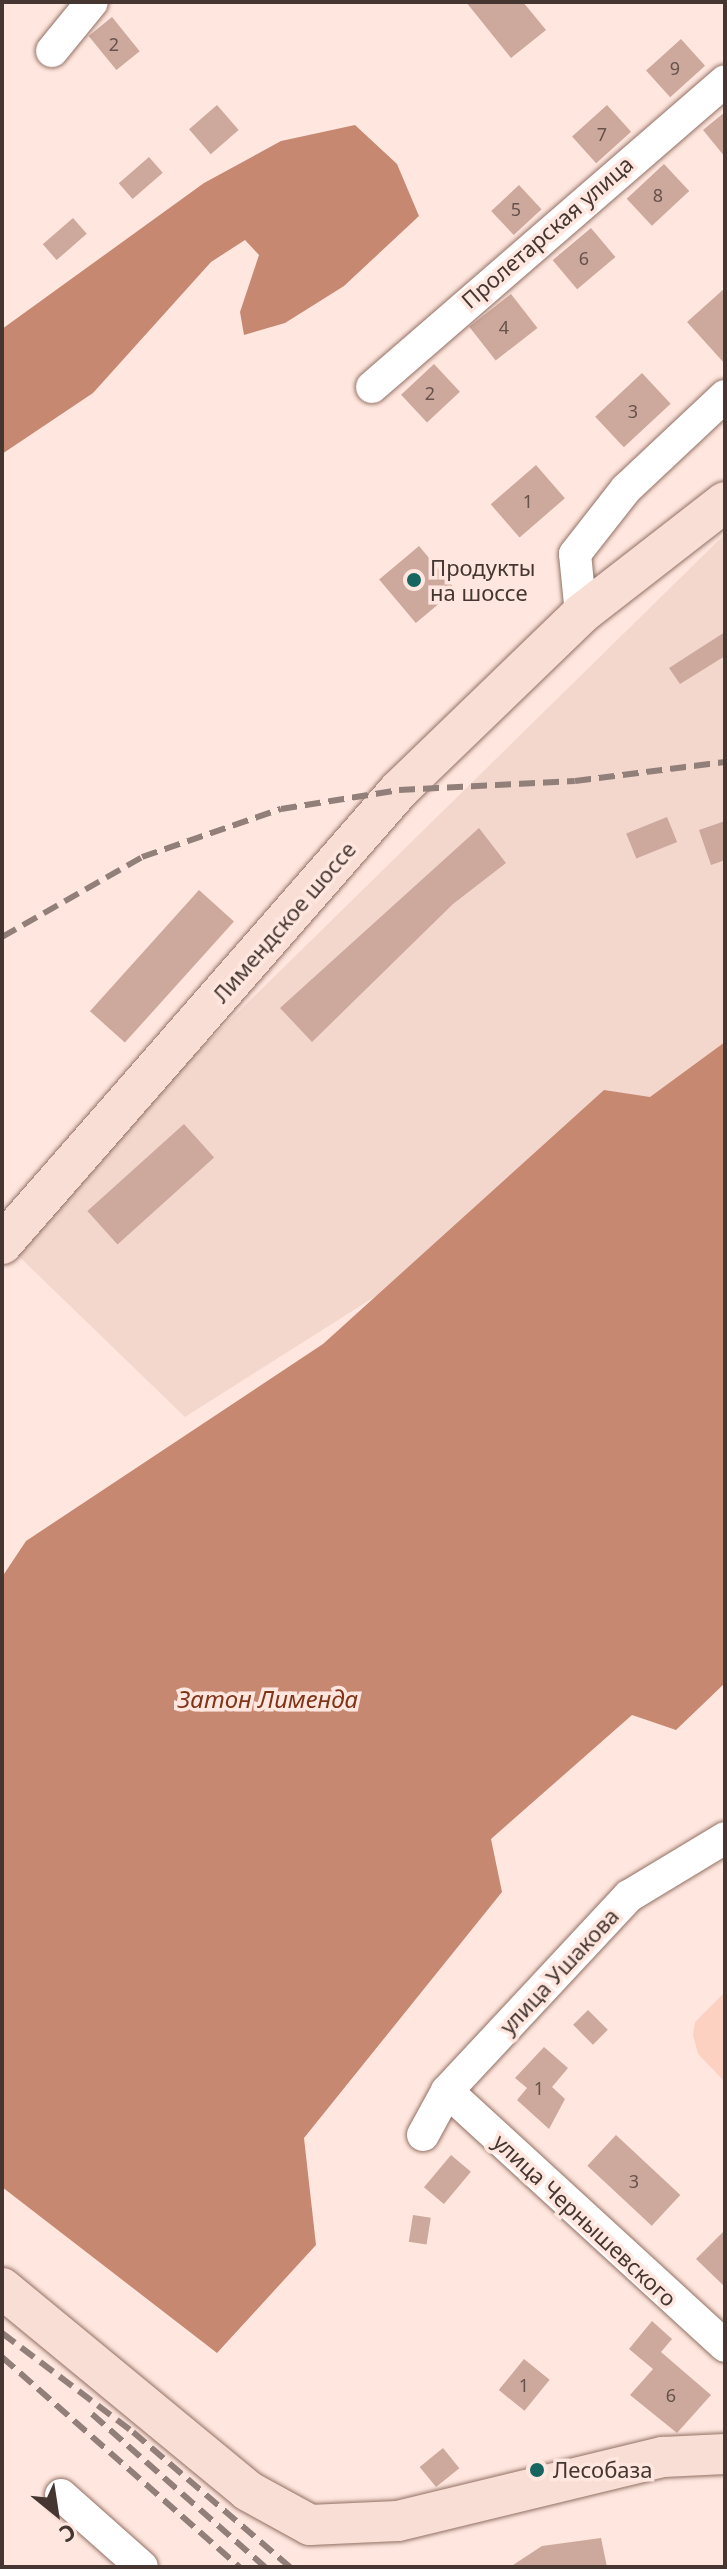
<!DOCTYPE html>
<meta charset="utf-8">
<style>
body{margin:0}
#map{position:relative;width:727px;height:2569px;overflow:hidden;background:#ffe7df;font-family:"Noto Sans",sans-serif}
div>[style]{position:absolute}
.built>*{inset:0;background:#f3d7cd}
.green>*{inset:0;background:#fdd1c2}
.water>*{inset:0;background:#c78872}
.building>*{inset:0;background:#cda89c;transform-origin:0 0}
.roads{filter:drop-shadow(0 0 2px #927064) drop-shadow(0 0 2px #927064)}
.minor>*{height:32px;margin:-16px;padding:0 16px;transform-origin:16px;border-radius:16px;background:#fff}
.major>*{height:40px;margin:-20px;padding:0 20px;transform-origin:20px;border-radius:20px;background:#f9ded5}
.rail>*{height:6px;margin-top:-3px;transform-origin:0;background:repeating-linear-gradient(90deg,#927f79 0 16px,transparent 0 24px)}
.dots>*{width:22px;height:22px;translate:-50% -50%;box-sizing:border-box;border:4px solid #ffe7df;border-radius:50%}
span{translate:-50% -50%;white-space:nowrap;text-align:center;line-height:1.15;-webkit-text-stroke:7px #ffe7df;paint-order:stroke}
.number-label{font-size:18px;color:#67524c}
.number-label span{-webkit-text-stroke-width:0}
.street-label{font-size:22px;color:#453631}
.poi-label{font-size:22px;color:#453631}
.left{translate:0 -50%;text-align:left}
.water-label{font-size:24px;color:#813418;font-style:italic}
.frame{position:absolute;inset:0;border:4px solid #453631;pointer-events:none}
.north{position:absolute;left:16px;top:2473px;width:80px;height:80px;-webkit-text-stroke:6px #ffe7df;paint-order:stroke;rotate:150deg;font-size:22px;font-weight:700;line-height:32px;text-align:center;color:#453631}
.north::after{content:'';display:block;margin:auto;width:28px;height:36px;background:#453631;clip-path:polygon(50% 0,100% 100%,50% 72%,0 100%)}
</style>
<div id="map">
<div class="built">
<div style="clip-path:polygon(725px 534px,725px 1075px,185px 1417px,4px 1242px)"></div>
</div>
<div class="green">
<div style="clip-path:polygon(725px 1992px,725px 2082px,698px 2054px,693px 2035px,695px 2022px)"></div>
</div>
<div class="water">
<div style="clip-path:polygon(355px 125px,397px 164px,419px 216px,344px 286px,285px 323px,244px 335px,240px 312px,259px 255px,245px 240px,211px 262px,93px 393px,2px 454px,2px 329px,204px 183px,281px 141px)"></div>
<div style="clip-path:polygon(725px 1042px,725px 1683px,676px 1730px,632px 1715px,491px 1839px,502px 1892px,304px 2138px,316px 2245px,217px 2353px,2px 2187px,2px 1577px,26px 1541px,323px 1344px,604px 1090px,650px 1097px)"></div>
</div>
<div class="building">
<div style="clip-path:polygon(466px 2px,523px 2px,546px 30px,511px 58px)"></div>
<div style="left:112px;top:17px;width:44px;height:30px;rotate:51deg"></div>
<div style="left:681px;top:39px;width:36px;height:47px;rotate:48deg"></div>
<div style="left:217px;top:105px;width:33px;height:37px;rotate:49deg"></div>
<div style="left:607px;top:105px;width:36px;height:47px;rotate:48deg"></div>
<div style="clip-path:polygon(725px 112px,725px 157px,703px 130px)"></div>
<div style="left:149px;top:157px;width:21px;height:40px;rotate:49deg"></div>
<div style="left:664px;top:164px;width:37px;height:51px;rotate:47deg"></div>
<div style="left:519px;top:185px;width:33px;height:38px;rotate:47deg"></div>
<div style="left:73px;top:218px;width:21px;height:40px;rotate:49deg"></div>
<div style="left:591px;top:228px;width:38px;height:50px;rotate:50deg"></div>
<div style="clip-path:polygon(725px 288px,725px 364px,687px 322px)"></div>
<div style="left:511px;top:294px;width:43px;height:53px;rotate:52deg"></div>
<div style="left:434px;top:364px;width:38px;height:45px;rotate:47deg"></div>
<div style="left:642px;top:373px;width:42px;height:64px;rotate:47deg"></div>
<div style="left:536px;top:465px;width:44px;height:60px;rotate:49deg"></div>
<div style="left:419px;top:546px;width:57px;height:52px;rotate:50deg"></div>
<div style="clip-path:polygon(725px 632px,725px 656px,680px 684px,669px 668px)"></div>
<div style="left:667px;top:817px;width:27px;height:44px;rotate:68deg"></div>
<div style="clip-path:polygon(725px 821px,725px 860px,711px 865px,699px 830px)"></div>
<div style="clip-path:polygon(479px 828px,506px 863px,453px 904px,312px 1042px,280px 1008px)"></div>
<div style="left:199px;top:890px;width:47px;height:163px;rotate:42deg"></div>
<div style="left:184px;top:1124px;width:45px;height:130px;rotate:48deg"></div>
<div style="left:588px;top:2010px;width:28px;height:21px;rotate:45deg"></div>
<div style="clip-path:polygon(544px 2047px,568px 2068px,552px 2087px,565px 2099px,549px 2129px,517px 2100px,527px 2088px,515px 2078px)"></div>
<div style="left:616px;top:2135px;width:88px;height:42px;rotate:43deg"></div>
<div style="left:451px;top:2155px;width:26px;height:42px;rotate:40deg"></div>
<div style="left:413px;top:2215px;width:18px;height:27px;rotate:9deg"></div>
<div style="clip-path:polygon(725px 2230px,725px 2287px,696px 2259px)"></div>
<div style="clip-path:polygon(652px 2321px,672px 2339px,661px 2352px,711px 2395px,677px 2433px,630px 2395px,653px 2369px,629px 2349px)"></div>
<div style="left:524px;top:2359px;width:33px;height:40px;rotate:39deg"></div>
<div style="left:443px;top:2448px;width:26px;height:30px;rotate:51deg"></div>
<div style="clip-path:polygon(601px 2538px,607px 2567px,510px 2567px,542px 2546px)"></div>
</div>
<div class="roads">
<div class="minor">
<div style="left:52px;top:51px;width:63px;rotate:-50.8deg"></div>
<div style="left:372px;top:387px;width:467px;rotate:-40.9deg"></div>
<div style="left:581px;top:614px;width:60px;rotate:-95.7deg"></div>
<div style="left:575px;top:554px;width:83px;rotate:-51.9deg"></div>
<div style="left:626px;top:489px;width:136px;rotate:-43.2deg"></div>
<div style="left:447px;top:2091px;width:377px;rotate:42.5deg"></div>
<div style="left:423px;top:2135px;width:50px;rotate:-61.4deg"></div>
<div style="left:447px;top:2091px;width:267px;rotate:-47deg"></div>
<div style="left:629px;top:1896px;width:112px;rotate:-31.1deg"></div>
<div style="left:61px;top:2495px;width:108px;rotate:41.6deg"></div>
</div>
<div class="major">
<div style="left:2px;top:1244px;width:603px;rotate:-48.83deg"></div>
<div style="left:399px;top:790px;width:253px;rotate:-44deg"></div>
<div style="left:581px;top:614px;width:182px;rotate:-37.9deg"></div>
<div style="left:2px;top:2288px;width:319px;rotate:39.5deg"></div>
<div style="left:248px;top:2491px;width:71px;rotate:28.7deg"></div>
<div style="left:310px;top:2525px;width:88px;rotate:-2.6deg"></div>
<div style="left:398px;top:2521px;width:273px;rotate:-13.6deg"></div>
<div style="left:663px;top:2457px;width:62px;rotate:-2.8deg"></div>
</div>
</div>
<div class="rail">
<div style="left:2px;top:937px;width:161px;rotate:-29.7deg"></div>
<div style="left:142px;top:857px;width:147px;rotate:-19.1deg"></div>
<div style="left:281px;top:809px;width:120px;rotate:-9.1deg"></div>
<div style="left:399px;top:790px;width:176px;rotate:-2.9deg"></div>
<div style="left:575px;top:781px;width:151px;rotate:-7.2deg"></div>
<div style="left:2px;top:2333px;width:164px;rotate:37.1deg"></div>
<div style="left:133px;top:2432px;width:207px;rotate:40.7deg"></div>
<div style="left:2px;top:2357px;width:317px;rotate:41.5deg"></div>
<div style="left:92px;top:2414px;width:231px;rotate:41.5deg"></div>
</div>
<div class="dots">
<div style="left:414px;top:580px;background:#176561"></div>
<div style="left:537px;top:2470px;background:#176561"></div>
</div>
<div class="number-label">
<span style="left:114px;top:44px">2</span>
<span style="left:675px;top:68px">9</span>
<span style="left:602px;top:134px">7</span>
<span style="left:658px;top:195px">8</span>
<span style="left:516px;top:209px">5</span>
<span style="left:584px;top:258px">6</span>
<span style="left:504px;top:327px">4</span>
<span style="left:430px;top:393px">2</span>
<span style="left:633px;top:411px">3</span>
<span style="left:528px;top:501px">1</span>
<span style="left:539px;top:2088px">1</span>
<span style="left:634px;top:2181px">3</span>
<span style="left:524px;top:2385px">1</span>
<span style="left:671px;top:2395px">6</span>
</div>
<div class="street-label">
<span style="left:547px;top:232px;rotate:-41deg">Пролетарская улица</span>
<span style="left:284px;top:922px;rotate:-49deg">Лимендское шоссе</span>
<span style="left:559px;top:1971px;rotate:-47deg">улица Ушакова</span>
<span style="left:585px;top:2220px;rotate:43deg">улица Чернышевского</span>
</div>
<div class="poi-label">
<span class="left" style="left:430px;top:580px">Продукты<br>на шоссе</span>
<span class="left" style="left:553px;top:2470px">Лесобаза</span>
</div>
<div class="water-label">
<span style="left:268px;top:1699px">Затон Лименда</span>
</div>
<div class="frame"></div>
<div class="north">С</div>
</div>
